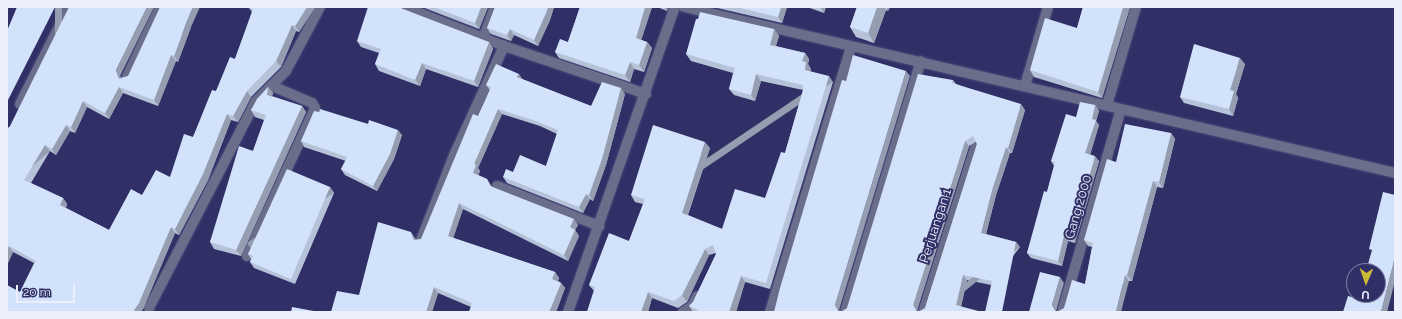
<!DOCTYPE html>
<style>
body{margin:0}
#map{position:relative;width:1402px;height:319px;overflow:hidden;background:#303067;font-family:Raleway,sans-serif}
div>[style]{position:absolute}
.roads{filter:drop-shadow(0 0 1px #4a4b7c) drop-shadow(0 0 1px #4a4b7c)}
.minor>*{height:10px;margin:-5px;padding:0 5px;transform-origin:5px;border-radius:5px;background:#6b6e8a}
.tertiary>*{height:10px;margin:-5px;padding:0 5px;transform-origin:5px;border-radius:5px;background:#6b6e8a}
.wall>*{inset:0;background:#b5c2d8}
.shaded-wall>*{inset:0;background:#949eb0;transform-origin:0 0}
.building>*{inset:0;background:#d3e2fb}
span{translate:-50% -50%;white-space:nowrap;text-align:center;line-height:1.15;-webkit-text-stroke:4px #303067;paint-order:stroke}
.street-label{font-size:13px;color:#edeffd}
.frame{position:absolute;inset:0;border:8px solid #edeffd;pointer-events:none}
.north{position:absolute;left:1346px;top:263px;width:40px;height:40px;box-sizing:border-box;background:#303067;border:1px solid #7c7ca3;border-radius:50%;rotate:182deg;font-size:11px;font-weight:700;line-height:16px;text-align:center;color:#edeffd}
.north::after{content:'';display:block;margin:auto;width:14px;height:18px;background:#cdb938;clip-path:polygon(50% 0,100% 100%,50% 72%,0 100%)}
.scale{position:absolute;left:16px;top:285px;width:59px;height:18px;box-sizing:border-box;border:2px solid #edeffd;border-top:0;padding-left:5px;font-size:12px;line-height:14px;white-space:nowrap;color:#edeffd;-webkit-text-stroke:3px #303067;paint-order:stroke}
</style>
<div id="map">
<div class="roads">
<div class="minor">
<div style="left:404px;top:7px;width:107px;rotate:21.3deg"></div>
<div style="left:504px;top:46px;width:150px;rotate:18.7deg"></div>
<div style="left:684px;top:7px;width:730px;rotate:13.14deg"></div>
<div style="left:483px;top:38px;width:33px;rotate:-69deg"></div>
<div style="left:126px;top:79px;width:80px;rotate:-64.7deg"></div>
<div style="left:1025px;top:86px;width:82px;rotate:-73.8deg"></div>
<div style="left:20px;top:104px;width:109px;rotate:-63.2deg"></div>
<div style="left:1107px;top:105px;width:102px;rotate:-73.5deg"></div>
<div style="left:497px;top:186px;width:110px;rotate:21.4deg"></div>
<div style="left:421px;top:240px;width:93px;rotate:-68.7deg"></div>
<div style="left:455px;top:153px;width:118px;rotate:-65.4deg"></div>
<div style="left:247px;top:256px;width:163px;rotate:-65.3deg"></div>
<div style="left:315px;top:108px;width:6px;rotate:-121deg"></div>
<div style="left:312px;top:103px;width:43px;rotate:-157deg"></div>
<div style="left:149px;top:308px;width:233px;rotate:-62.7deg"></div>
<div style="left:256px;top:101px;width:42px;rotate:-45deg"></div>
<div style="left:286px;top:71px;width:72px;rotate:-62deg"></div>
<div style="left:683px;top:312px;width:11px;rotate:-34deg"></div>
<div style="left:692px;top:306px;width:11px;rotate:-63deg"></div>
<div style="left:770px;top:312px;width:277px;rotate:-73deg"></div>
<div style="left:845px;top:312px;width:262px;rotate:-73.2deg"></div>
<div style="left:923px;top:312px;width:172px;rotate:-72.4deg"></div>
<div style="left:1062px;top:312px;width:211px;rotate:-73.8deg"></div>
</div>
<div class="tertiary">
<div style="left:568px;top:312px;width:323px;rotate:-70.7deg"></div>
</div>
</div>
<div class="wall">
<div style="clip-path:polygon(315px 7px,299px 32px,296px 31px,281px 67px,251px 97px,238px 122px,231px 120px,208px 180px,179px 235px,175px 233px,143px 309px,141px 312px,7px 312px,20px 292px,34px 263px,13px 252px,7px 265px,7px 128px,120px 76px,121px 78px,128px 76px,191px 27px,178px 62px,176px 61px,158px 106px,123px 93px,109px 119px,87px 107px,75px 133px,70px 131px,56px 155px,50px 151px,31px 183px,63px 198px,67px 204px,66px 208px,109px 230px,142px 195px,170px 177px,193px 137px,216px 91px,235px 59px,252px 12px,249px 8px)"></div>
<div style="clip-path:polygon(422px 7px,488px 7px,479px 29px)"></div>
<div style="clip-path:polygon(495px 7px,554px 7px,550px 20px,538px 46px,514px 35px,511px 41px,491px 34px,487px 28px)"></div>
<div style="clip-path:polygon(580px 7px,652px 7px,641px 40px,647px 42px,652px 48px,644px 72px,634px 69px,630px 82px,559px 58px,555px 52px,568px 42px)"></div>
<div style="clip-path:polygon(657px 7px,668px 7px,667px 11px)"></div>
<div style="clip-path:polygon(713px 7px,787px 7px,782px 23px)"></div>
<div style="clip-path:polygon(807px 7px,826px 7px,824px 13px)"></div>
<div style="clip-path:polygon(857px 7px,890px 7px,888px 11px,886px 10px,874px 43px,856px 37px,850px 27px)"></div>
<div style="clip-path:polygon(1083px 7px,1130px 7px,1102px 98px,1034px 77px,1030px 70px,1077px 28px)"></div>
<div style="clip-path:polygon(774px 29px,779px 36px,776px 46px,805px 53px,809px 59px,808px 64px,811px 69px,810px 71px,833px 82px,770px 289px,745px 282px,736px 312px,693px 312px,689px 306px,693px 302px,716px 254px,716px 253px,709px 255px,687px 302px,678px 308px,652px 298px,648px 312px,587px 312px,594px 291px,589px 285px,629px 241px,643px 204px,635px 202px,631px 195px,710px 148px,688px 215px,722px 229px,765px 198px,785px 153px,803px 90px,761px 81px,755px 101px,734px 95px,729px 89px,733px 73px,691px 61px,686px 54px)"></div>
<div style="clip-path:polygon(357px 41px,489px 42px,493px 49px,478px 87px,426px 69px,420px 86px,379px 71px,375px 64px,379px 53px,361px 47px)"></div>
<div style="clip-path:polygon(1245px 64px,1236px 94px,1238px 98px,1233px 116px,1184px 103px,1180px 97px)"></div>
<div style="clip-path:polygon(522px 79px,591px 106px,625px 94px,606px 165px,593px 201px,590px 199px,583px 213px,507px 183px,503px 177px,513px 172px,546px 166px,557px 134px,540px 126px,502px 114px,478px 168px,480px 171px,478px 175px,487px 179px,492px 187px,578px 225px,575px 230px,579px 236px,568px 261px,463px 209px,453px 238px,555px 272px,559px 278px,558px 281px,561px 283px,565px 288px,556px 312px,469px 312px,471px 307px,438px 293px,432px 312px,331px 312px,359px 295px,415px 238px,416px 240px,421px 239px,490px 90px,486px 85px)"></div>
<div style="clip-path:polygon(953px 80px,956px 84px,1025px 110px,1012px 153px,1010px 153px,996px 195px,986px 234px,1016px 242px,1020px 247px,991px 285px,967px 280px,961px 307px,925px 308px,977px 144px,976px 142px,969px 146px,917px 310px,918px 312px,847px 308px)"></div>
<div style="clip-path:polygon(268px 87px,273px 93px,272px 96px,302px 106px,306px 112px,241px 256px,214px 249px,210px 242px,253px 151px,264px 120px,255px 117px,251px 110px)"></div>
<div style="clip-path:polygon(1095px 105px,1099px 111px,1096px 121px,1099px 125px,1090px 155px,1099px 161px,1075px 243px,1068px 241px,1062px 266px,1031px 258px,1027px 253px,1047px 192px,1054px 166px,1051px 161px,1076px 117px)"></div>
<div style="clip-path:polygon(319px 112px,368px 124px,402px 135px,394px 159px,377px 191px,345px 175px,341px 169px,346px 161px,304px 147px,301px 141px)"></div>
<div style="clip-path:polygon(1171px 133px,1175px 139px,1163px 188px,1157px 187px,1132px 281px,1129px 281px,1064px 308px,1085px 284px,1092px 247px,1088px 246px,1084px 240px,1116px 162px)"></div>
<div style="clip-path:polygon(330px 187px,334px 193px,295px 284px,254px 268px,250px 262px,251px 259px,248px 254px)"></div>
</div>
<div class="shaded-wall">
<div style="left:55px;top:7px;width:7px;height:106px"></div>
<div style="clip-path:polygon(147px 7px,154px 7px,120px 76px,124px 85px,119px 79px,116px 70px)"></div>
<div style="clip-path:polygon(193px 7px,200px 7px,191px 27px,178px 62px,174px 56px,187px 21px)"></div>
<div style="clip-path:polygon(307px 7px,315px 7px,299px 32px,295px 26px)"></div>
<div style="clip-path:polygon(481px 7px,488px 7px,479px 29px,475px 23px)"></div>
<div style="clip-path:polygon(548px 7px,554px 7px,550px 20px,538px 46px,534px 40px)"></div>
<div style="clip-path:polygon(645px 7px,652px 7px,640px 44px,636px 38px)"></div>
<div style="clip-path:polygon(664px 7px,668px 7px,667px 11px)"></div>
<div style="clip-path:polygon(781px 7px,787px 7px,782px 23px,778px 17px)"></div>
<div style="clip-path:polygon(820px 7px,826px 7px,824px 13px)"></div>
<div style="clip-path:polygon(877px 7px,884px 7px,886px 10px,874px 43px,868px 33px)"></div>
<div style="clip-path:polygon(886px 7px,890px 7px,888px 11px)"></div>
<div style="clip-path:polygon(1123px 7px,1130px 7px,1102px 98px,1098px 92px)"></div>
<div style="clip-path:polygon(292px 25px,296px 31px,281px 67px,276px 61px)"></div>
<div style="clip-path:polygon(510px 29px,514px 35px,511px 41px,507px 35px)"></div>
<div style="clip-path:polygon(774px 29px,779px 36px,774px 51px,770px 45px)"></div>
<div style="clip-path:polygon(489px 42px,493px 49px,478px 87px,474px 81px)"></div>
<div style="clip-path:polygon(647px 42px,652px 48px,644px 72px,639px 65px)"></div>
<div style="clip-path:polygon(805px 53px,809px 59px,808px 64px,811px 69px,809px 76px,805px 70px,802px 61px)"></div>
<div style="clip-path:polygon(171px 55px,176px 61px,158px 106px,154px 100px)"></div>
<div style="clip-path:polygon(1240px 58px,1245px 64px,1236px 94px,1238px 98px,1233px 116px,1229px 109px,1230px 90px)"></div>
<div style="clip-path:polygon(630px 62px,634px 69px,630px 82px,625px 75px)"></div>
<div style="clip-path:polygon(422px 63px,426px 69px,420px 86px,415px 80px)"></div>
<div style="clip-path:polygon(906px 71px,910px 76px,839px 310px,840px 312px,839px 312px,835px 305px)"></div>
<div style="clip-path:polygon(519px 74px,523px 80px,517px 77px)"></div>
<div style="clip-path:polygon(756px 74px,761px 81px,755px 101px,751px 95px)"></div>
<div style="left:829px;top:76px;width:7px;height:216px;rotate:56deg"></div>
<div style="clip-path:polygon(119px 87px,123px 93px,109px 119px,105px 113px)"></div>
<div style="clip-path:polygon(268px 87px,273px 93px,271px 101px,267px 95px)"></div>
<div style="clip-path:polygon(621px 88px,625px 94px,606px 165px,593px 201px,589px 195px)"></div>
<div style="clip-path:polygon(247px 91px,251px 97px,238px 122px,233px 116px)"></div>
<div style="clip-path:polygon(83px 101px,87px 107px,75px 133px,71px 127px)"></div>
<div style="clip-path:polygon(1021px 104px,1025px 110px,1012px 153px,1008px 148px)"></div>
<div style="clip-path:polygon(1095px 105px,1099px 111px,1096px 121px,1099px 125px,1089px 158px,1085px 153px,1092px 119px)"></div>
<div style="clip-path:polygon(302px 106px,306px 112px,241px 256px,236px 250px)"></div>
<div style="clip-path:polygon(498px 109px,502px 114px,478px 168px,480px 171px,477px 179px,473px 173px,474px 164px)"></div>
<div style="clip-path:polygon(227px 114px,231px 120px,208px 180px,179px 235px,175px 229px)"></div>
<div style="clip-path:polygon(66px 125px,70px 131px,56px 155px,52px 149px)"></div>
<div style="clip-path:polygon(398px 130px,402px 135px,394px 159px,377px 191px,373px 186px)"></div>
<div style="clip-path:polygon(1171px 133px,1175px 139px,1163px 188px,1159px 182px)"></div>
<div style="clip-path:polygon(965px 141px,969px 146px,917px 310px,918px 312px,917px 312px,913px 305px)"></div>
<div style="clip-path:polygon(705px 142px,710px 148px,686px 219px,682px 213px)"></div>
<div style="left:45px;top:145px;width:8px;height:41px;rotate:50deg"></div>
<div style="clip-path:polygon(1006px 147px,1010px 153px,996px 195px,985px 238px,981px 233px,992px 190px)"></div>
<div style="clip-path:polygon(1095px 156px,1099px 161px,1075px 243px,1072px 237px)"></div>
<div style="clip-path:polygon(1153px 181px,1157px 187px,1132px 281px,1127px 275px)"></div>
<div style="left:330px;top:187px;width:7px;height:100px;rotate:56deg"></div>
<div style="clip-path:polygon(586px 194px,590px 199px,583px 213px,579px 207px)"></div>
<div style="clip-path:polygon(63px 198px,67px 204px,64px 211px,60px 205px)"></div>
<div style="clip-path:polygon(459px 203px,463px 209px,452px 242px,448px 236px)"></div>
<div style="clip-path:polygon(574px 219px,578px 225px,575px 230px,579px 236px,568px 261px,564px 255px,570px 227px)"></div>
<div style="clip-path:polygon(171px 227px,175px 233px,143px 309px,141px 312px,133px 312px)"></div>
<div style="clip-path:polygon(411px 232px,415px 238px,418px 246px,414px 240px)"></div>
<div style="clip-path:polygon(1064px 235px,1068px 241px,1062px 266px,1058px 261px)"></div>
<div style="left:1016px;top:242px;width:6px;height:71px;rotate:51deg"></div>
<div style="clip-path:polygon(9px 246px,13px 252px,7px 265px,7px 250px)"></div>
<div style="clip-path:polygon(705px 249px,709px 255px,687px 302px,682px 295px)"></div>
<div style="clip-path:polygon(1395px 257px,1395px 281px,1387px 312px,1381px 312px)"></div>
<div style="clip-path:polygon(555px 272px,559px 278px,556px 285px,552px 279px)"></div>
<div style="clip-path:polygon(963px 275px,967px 280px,960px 311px,956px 305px)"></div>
<div style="clip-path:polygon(1125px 275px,1129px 281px,1121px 312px,1116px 312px)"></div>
<div style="clip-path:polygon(741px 276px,745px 282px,736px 312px,729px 312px)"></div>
<div style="clip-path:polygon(1060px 277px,1064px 283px,1056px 311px,1056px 312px,1052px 305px)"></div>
<div style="clip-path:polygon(561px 283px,565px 288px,556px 312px,549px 312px)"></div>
<div style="clip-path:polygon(434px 287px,438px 293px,432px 312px,426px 312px)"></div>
<div style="clip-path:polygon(648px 292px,652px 298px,648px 312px,641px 312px)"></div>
</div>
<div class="building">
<div style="clip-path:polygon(17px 7px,55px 7px,7px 102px,7px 31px)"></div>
<div style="clip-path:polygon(69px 7px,147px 7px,116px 70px,119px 79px,128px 76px,160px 7px,193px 7px,187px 21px,174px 56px,171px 55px,154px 100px,119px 87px,105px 113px,83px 101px,71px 127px,66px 125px,52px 149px,45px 145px,24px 180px,63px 198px,60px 205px,109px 230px,131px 189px,142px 195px,156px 170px,170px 177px,184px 134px,193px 137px,212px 90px,216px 91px,230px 57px,235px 59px,253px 9px,249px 8px,249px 7px,307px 7px,295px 26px,292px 25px,276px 61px,247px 91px,233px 116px,227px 114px,203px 174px,175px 229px,171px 227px,139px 303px,133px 312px,7px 312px,7px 285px,20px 292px,36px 261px,9px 246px,7px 250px,7px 128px,9px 128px)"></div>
<div style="clip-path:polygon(368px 7px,398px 7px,489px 42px,474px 81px,422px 63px,415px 80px,375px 64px,381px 49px,357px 41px)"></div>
<div style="clip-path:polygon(434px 7px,481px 7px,475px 23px)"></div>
<div style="clip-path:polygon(495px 7px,548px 7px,546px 13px,534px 40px,510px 29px,507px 35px,487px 28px)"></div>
<div style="clip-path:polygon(580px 7px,645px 7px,636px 38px,647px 42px,639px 65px,630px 62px,625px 75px,555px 52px,560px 39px,568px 42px)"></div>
<div style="clip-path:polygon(736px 7px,781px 7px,778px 17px)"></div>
<div style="clip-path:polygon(857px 7px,877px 7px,868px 33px,850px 27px)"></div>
<div style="clip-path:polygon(1083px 7px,1123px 7px,1098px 92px,1030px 70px,1045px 18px,1077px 28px)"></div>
<div style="clip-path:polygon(700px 12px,774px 29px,770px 45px,805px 53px,802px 61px,806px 62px,805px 70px,829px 76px,766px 283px,741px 276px,729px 312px,697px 312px,698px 310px,689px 306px,693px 302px,716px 254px,713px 245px,705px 249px,682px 295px,674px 301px,648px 292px,641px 312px,587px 312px,595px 287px,589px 285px,609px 233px,629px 241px,645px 199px,631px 195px,653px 125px,705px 142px,682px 213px,722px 229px,735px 189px,765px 198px,781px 152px,785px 153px,803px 90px,803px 85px,756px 74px,751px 95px,729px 89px,735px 68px,686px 54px,696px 19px,698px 19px)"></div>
<div style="clip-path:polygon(1194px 44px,1240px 58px,1230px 90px,1234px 91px,1229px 109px,1180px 97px)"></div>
<div style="clip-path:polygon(853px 55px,906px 71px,835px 305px,839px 312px,774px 312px,780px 288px,842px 80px,846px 81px)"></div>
<div style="clip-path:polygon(496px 64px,519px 74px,517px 77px,591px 106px,602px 82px,621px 88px,602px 159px,589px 195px,586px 194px,579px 207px,503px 177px,506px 169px,513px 172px,520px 155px,546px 166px,558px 130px,536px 121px,498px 109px,474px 164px,476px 165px,473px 173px,487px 179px,490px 186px,574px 219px,570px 227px,575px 230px,564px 255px,459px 203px,448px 236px,555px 272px,552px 279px,561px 283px,549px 312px,469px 312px,472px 303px,434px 287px,426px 312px,331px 312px,337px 291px,359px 295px,378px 222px,411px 232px,414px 240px,421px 239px,473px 114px,478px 116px,491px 87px,486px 85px)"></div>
<div style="clip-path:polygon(918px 74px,953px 80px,952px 83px,1021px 104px,1008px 148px,1006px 147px,992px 190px,981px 233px,1016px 242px,1002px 312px,985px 312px,992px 281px,963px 275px,956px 305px,982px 312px,918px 312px,925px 308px,977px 144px,973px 136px,965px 141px,913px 305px,917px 312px,841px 312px,847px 308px)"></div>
<div style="clip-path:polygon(268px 87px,267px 95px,302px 106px,236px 250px,210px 242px,239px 146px,253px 151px,266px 115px,251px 110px,257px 99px)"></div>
<div style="clip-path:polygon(1080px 102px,1095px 105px,1092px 119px,1096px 120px,1085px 153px,1095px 156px,1072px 237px,1064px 235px,1058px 261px,1027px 253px,1044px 191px,1047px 192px,1055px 162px,1051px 161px,1066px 114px,1076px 117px)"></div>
<div style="clip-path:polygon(320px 109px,368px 124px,369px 120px,398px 130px,390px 154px,373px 186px,341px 169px,347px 157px,301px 141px,314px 111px,319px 112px)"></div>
<div style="clip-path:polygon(1125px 124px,1171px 133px,1159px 182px,1153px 181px,1127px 275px,1125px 275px,1116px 312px,1057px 312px,1064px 308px,1072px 280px,1085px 284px,1093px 243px,1084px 240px,1107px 159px,1116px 162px)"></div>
<div style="clip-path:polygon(287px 169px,330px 187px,291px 279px,250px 262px,253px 256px,248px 254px)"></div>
<div style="clip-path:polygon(1383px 192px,1395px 195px,1395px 257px,1381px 312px,1343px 312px,1348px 296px,1358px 299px,1359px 295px,1378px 295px,1378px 271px,1366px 271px,1372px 250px,1369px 249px)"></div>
<div style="clip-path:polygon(1040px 272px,1060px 277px,1052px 305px,1056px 312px,1029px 312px)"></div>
<div style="clip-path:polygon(292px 307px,319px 312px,291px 312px)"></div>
</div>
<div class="street-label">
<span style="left:1079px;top:207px;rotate:-74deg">Gang 2000</span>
<span style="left:936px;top:226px;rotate:-72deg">Perjuangan 1</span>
</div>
<div class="frame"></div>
<div class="north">U</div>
<div class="scale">20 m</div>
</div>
